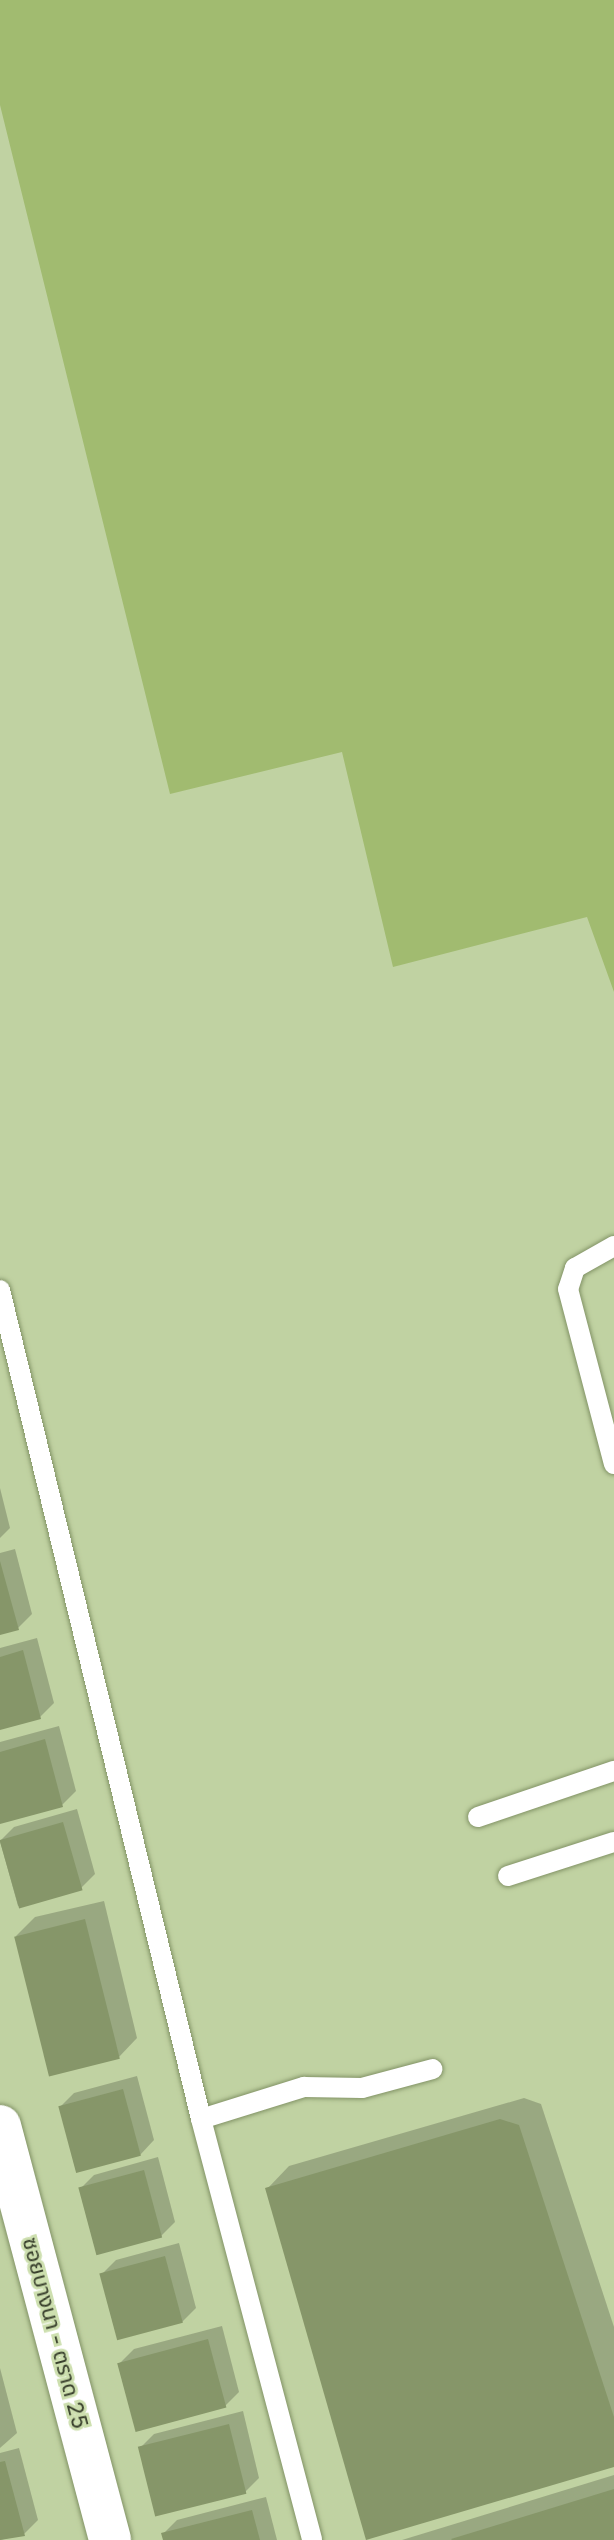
<!DOCTYPE html>
<meta charset="utf-8">
<style>
body{margin:0}
#map{position:relative;width:614px;height:2540px;overflow:hidden;background:#c0d2a2;font-family:Inter,"Noto Sans Thai",sans-serif}
div>[style]{position:absolute}
.green>*{inset:0;background:#a1bb70}
.shadow>*{inset:0;background:#0003}
.building>*{inset:0;background:#869669;transform-origin:0 0}
.roads{filter:drop-shadow(0 0 2px #829366) drop-shadow(0 0 2px #829366)}
.lane>*{height:20px;margin:-10px;padding:0 10px;transform-origin:10px;border-radius:10px;background:#fff}
.street>*{height:42px;margin:-21px;padding:0 21px;transform-origin:21px;border-radius:21px;background:#fff}
span{translate:-50% -50%;white-space:nowrap;text-align:center;line-height:1.15;-webkit-text-stroke:6px #cddfaf;paint-order:stroke}
.street-label{font-size:22px;color:#363d2a}
</style>
<div id="map">
<div class="green">
<div style="clip-path:polygon(0 0,614px 0,614px 992px,587px 917px,393px 967px,342px 752px,170px 794px,0 105px)"></div>
</div>
<div class="shadow">
<div style="clip-path:polygon(0 1488px,10px 1528px,0 1538px)"></div>
<div style="clip-path:polygon(15px 1549px,32px 1614px,18px 1628px,0 1633px,0 1553px)"></div>
<div style="clip-path:polygon(37px 1638px,54px 1703px,40px 1717px,0 1728px,0 1648px)"></div>
<div style="clip-path:polygon(59px 1726px,76px 1791px,62px 1805px,0 1822px,0 1742px)"></div>
<div style="clip-path:polygon(77px 1809px,95px 1874px,81px 1888px,18px 1906px,0 1841px,14px 1827px)"></div>
<div style="clip-path:polygon(104px 1901px,137px 2038px,118px 2058px,16px 1936px,35px 1917px)"></div>
<div style="clip-path:polygon(137px 2076px,154px 2140px,140px 2155px,60px 2107px,74px 2093px)"></div>
<div style="clip-path:polygon(524px 2098px,541px 2104px,614px 2327px,614px 2465px,267px 2189px,289px 2166px)"></div>
<div style="clip-path:polygon(158px 2157px,175px 2222px,161px 2236px,80px 2189px,94px 2175px)"></div>
<div style="clip-path:polygon(179px 2243px,196px 2308px,182px 2322px,102px 2274px,116px 2260px)"></div>
<div style="clip-path:polygon(222px 2326px,239px 2392px,225px 2406px,120px 2363px,134px 2349px)"></div>
<div style="clip-path:polygon(0 2368px,17px 2433px,0 2448px)"></div>
<div style="clip-path:polygon(243px 2411px,259px 2478px,245px 2492px,140px 2448px,154px 2434px)"></div>
<div style="clip-path:polygon(19px 2448px,38px 2520px,24px 2534px,0 2540px,0 2453px)"></div>
<div style="clip-path:polygon(614px 2475px,614px 2540px,402px 2540px)"></div>
<div style="clip-path:polygon(266px 2497px,277px 2540px,165px 2540px,163px 2534px,177px 2520px)"></div>
</div>
<div class="building">
<div style="clip-path:polygon(0 1561px,19px 1630px,0 1635px)"></div>
<div style="clip-path:polygon(23px 1650px,41px 1719px,0 1730px,0 1657px)"></div>
<div style="clip-path:polygon(45px 1739px,63px 1807px,0 1824px,0 1752px)"></div>
<div style="left:63px;top:1822px;width:71px;height:66px;rotate:74deg"></div>
<div style="left:85px;top:1919px;width:144px;height:73px;rotate:76deg"></div>
<div style="left:123px;top:2089px;width:69px;height:67px;rotate:75deg"></div>
<div style="clip-path:polygon(500px 2119px,519px 2125px,614px 2417px,614px 2467px,366px 2540px,265px 2188px)"></div>
<div style="left:144px;top:2170px;width:70px;height:68px;rotate:75deg"></div>
<div style="left:165px;top:2256px;width:69px;height:68px;rotate:75deg"></div>
<div style="left:208px;top:2339px;width:71px;height:94px;rotate:75deg"></div>
<div style="left:229px;top:2424px;width:72px;height:94px;rotate:76deg"></div>
<div style="clip-path:polygon(5px 2461px,25px 2536px,0 2540px,0 2462px)"></div>
<div style="clip-path:polygon(614px 2489px,614px 2540px,452px 2540px,451px 2539px)"></div>
<div style="clip-path:polygon(252px 2510px,260px 2540px,163px 2540px,161px 2533px)"></div>
</div>
<div class="roads">
<div class="lane">
<div style="left:614px;top:1246px;width:45px;rotate:150.6deg"></div>
<div style="left:575px;top:1268px;width:22px;rotate:108deg"></div>
<div style="left:568px;top:1289px;width:181px;rotate:75.3deg"></div>
<div style="left:0;top:1290px;width:853px;rotate:76.37deg"></div>
<div style="left:201px;top:2119px;width:435px;rotate:75.2deg"></div>
<div style="left:478px;top:1817px;width:144px;rotate:-18.7deg"></div>
<div style="left:508px;top:1876px;width:111px;rotate:-17.8deg"></div>
<div style="left:201px;top:2119px;width:108px;rotate:-17.3deg"></div>
<div style="left:304px;top:2087px;width:58px;rotate:1deg"></div>
<div style="left:362px;top:2088px;width:73px;rotate:-15deg"></div>
</div>
<div class="street">
<div style="left:0;top:2126px;width:428px;rotate:75.1deg"></div>
</div>
</div>
<div class="street-label">
<span style="left:55px;top:2333px;rotate:75deg">ซอยบางนา - ตราด 25</span>
</div>
</div>
